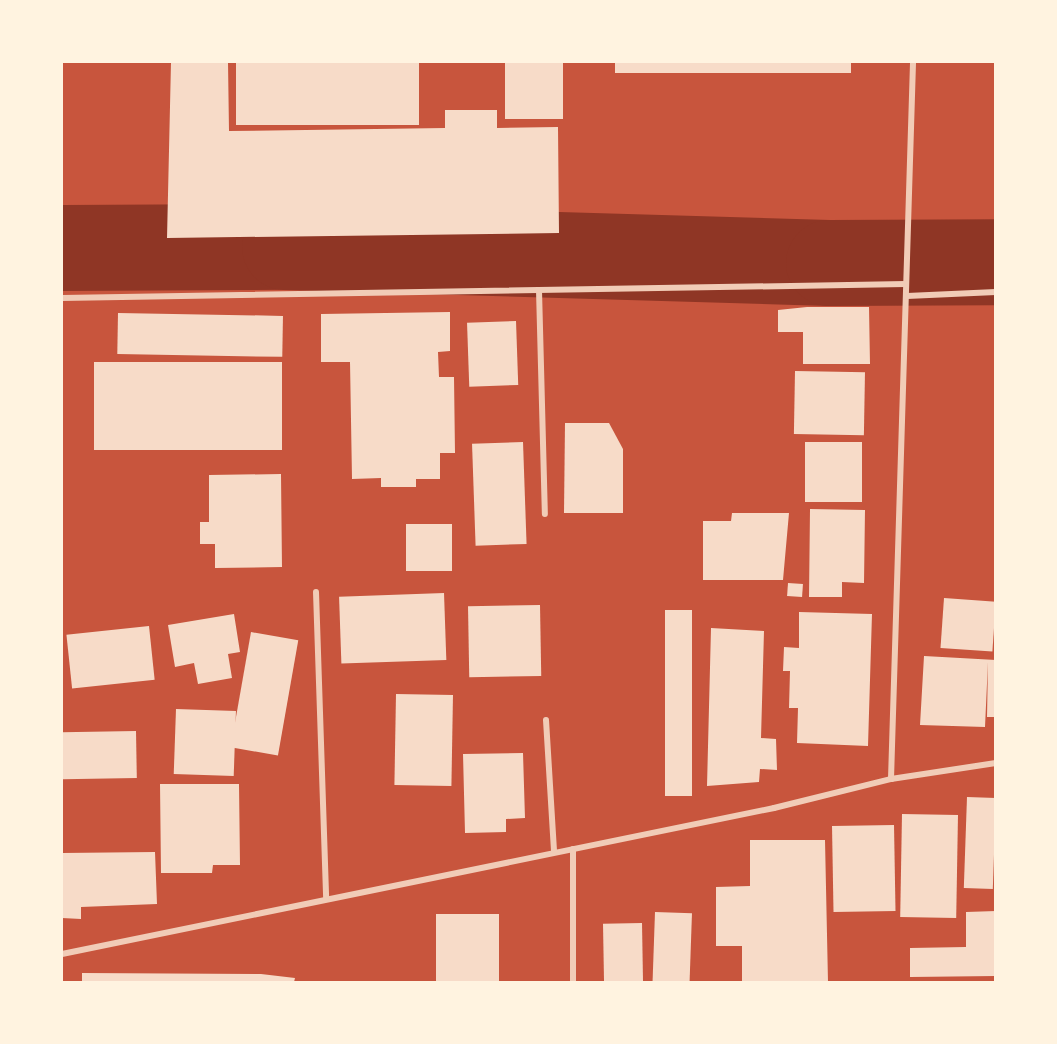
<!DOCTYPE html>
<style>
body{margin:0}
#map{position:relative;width:1057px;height:1044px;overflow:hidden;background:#c8553d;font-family:"PT Serif",serif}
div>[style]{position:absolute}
.river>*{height:86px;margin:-43px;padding:0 43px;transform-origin:43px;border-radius:43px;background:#8f3625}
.building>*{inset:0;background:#f7dbc8;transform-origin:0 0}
.minor>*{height:6px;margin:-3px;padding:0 3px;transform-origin:3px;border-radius:3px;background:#f1ccb7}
span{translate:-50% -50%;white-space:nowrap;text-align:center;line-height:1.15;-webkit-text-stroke:6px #fff3e0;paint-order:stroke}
.frame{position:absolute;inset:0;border:63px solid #fff3e0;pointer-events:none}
</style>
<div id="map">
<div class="river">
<div style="left:62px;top:248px;width:223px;rotate:-0.3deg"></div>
<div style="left:285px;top:247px;width:544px;rotate:1.68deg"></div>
<div style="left:829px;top:263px;width:167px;rotate:-0.3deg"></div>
</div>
<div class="building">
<div style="clip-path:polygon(171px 62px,228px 62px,229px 131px,445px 128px,445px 110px,497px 110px,497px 128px,558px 127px,559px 233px,167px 238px)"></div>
<div style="left:236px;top:62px;width:183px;height:63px"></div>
<div style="left:505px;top:62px;width:58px;height:57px"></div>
<div style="left:615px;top:62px;width:236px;height:11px"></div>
<div style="clip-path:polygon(807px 307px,869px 307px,870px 364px,803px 364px,803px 332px,778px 332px,778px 310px)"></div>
<div style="clip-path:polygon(450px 312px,450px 351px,438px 352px,439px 377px,454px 377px,455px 453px,440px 453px,440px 479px,416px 479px,416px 487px,381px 487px,381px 478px,352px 479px,350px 362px,321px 362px,321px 314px)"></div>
<div style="left:118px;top:313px;width:165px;height:41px;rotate:1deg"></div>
<div style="left:516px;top:321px;width:64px;height:49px;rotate:88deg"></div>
<div style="left:94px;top:362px;width:188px;height:88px"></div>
<div style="left:795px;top:371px;width:70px;height:63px;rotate:1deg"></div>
<div style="clip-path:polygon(565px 423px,609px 423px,623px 449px,623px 513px,564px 513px)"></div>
<div style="left:523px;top:442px;width:102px;height:51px;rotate:88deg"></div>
<div style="left:805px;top:442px;width:57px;height:60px"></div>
<div style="clip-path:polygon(281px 474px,282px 567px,215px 568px,215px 544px,200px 544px,200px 522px,209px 522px,209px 475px)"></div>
<div style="clip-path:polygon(810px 509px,865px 510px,864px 583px,842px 582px,842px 597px,809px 597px)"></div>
<div style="clip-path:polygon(732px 513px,789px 513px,783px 580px,703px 580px,703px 521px,731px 521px)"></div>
<div style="left:406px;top:524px;width:46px;height:47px"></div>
<div style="left:788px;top:583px;width:15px;height:13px;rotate:4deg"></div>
<div style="left:444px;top:593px;width:67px;height:105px;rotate:88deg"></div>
<div style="left:944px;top:598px;width:52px;height:50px;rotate:4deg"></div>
<div style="left:540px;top:605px;width:71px;height:72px;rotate:89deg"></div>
<div style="left:665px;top:610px;width:27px;height:186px"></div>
<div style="clip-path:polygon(799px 612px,872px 614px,868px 746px,797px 743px,798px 708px,789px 708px,790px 671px,783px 671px,784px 647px,799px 648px)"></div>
<div style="clip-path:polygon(234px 614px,240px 652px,228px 654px,232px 678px,198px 684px,194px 663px,175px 667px,168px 625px)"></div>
<div style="left:149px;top:626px;width:54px;height:83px;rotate:84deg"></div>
<div style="clip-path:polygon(711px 628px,764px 631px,761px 738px,776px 739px,777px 770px,760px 769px,759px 782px,707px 786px)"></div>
<div style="left:251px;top:632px;width:48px;height:117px;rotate:10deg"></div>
<div style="clip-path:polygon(924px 656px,996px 660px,996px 717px,987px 717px,988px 662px,985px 727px,920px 725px)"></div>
<div style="left:396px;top:694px;width:57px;height:91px;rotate:1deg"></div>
<div style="left:176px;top:709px;width:60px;height:65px;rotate:2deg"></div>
<div style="left:136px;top:731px;width:47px;height:74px;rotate:89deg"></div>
<div style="clip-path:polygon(523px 753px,525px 818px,506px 819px,506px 832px,465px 833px,463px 754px)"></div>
<div style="clip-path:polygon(160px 784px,239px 784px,240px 865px,213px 865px,212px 873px,161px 873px)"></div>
<div style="left:967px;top:797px;width:29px;height:91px;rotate:2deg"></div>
<div style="left:902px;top:814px;width:56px;height:103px;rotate:1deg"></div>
<div style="left:894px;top:825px;width:86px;height:62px;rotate:89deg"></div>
<div style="clip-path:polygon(750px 840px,825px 840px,828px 982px,742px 982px,742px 946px,716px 946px,716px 887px,750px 886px)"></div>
<div style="clip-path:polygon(155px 852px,157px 904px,81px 907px,81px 919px,62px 918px,62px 853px)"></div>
<div style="clip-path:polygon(996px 911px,996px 976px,910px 977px,910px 948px,966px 947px,966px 912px)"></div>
<div style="left:655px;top:912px;width:37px;height:70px;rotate:2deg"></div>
<div style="left:436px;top:914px;width:63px;height:68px"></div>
<div style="left:642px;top:923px;width:59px;height:39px;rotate:89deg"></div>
<div style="clip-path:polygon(82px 973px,261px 974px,295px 978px,294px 982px,82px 982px)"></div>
</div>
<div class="minor">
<div style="left:539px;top:290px;width:224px;rotate:88.5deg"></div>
<div style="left:907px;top:296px;width:89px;rotate:-2.6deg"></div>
<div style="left:62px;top:298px;width:844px;rotate:-0.95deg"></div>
<div style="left:316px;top:592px;width:307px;rotate:88.1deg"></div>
<div style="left:546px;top:720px;width:132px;rotate:86.5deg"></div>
<div style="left:891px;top:779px;width:717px;rotate:-88.24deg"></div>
<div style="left:62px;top:954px;width:727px;rotate:-11.59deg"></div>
<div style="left:774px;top:808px;width:121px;rotate:-13.9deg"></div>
<div style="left:891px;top:779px;width:106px;rotate:-8.7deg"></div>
<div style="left:573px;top:982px;width:133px;rotate:-90deg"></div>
</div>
<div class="frame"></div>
</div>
